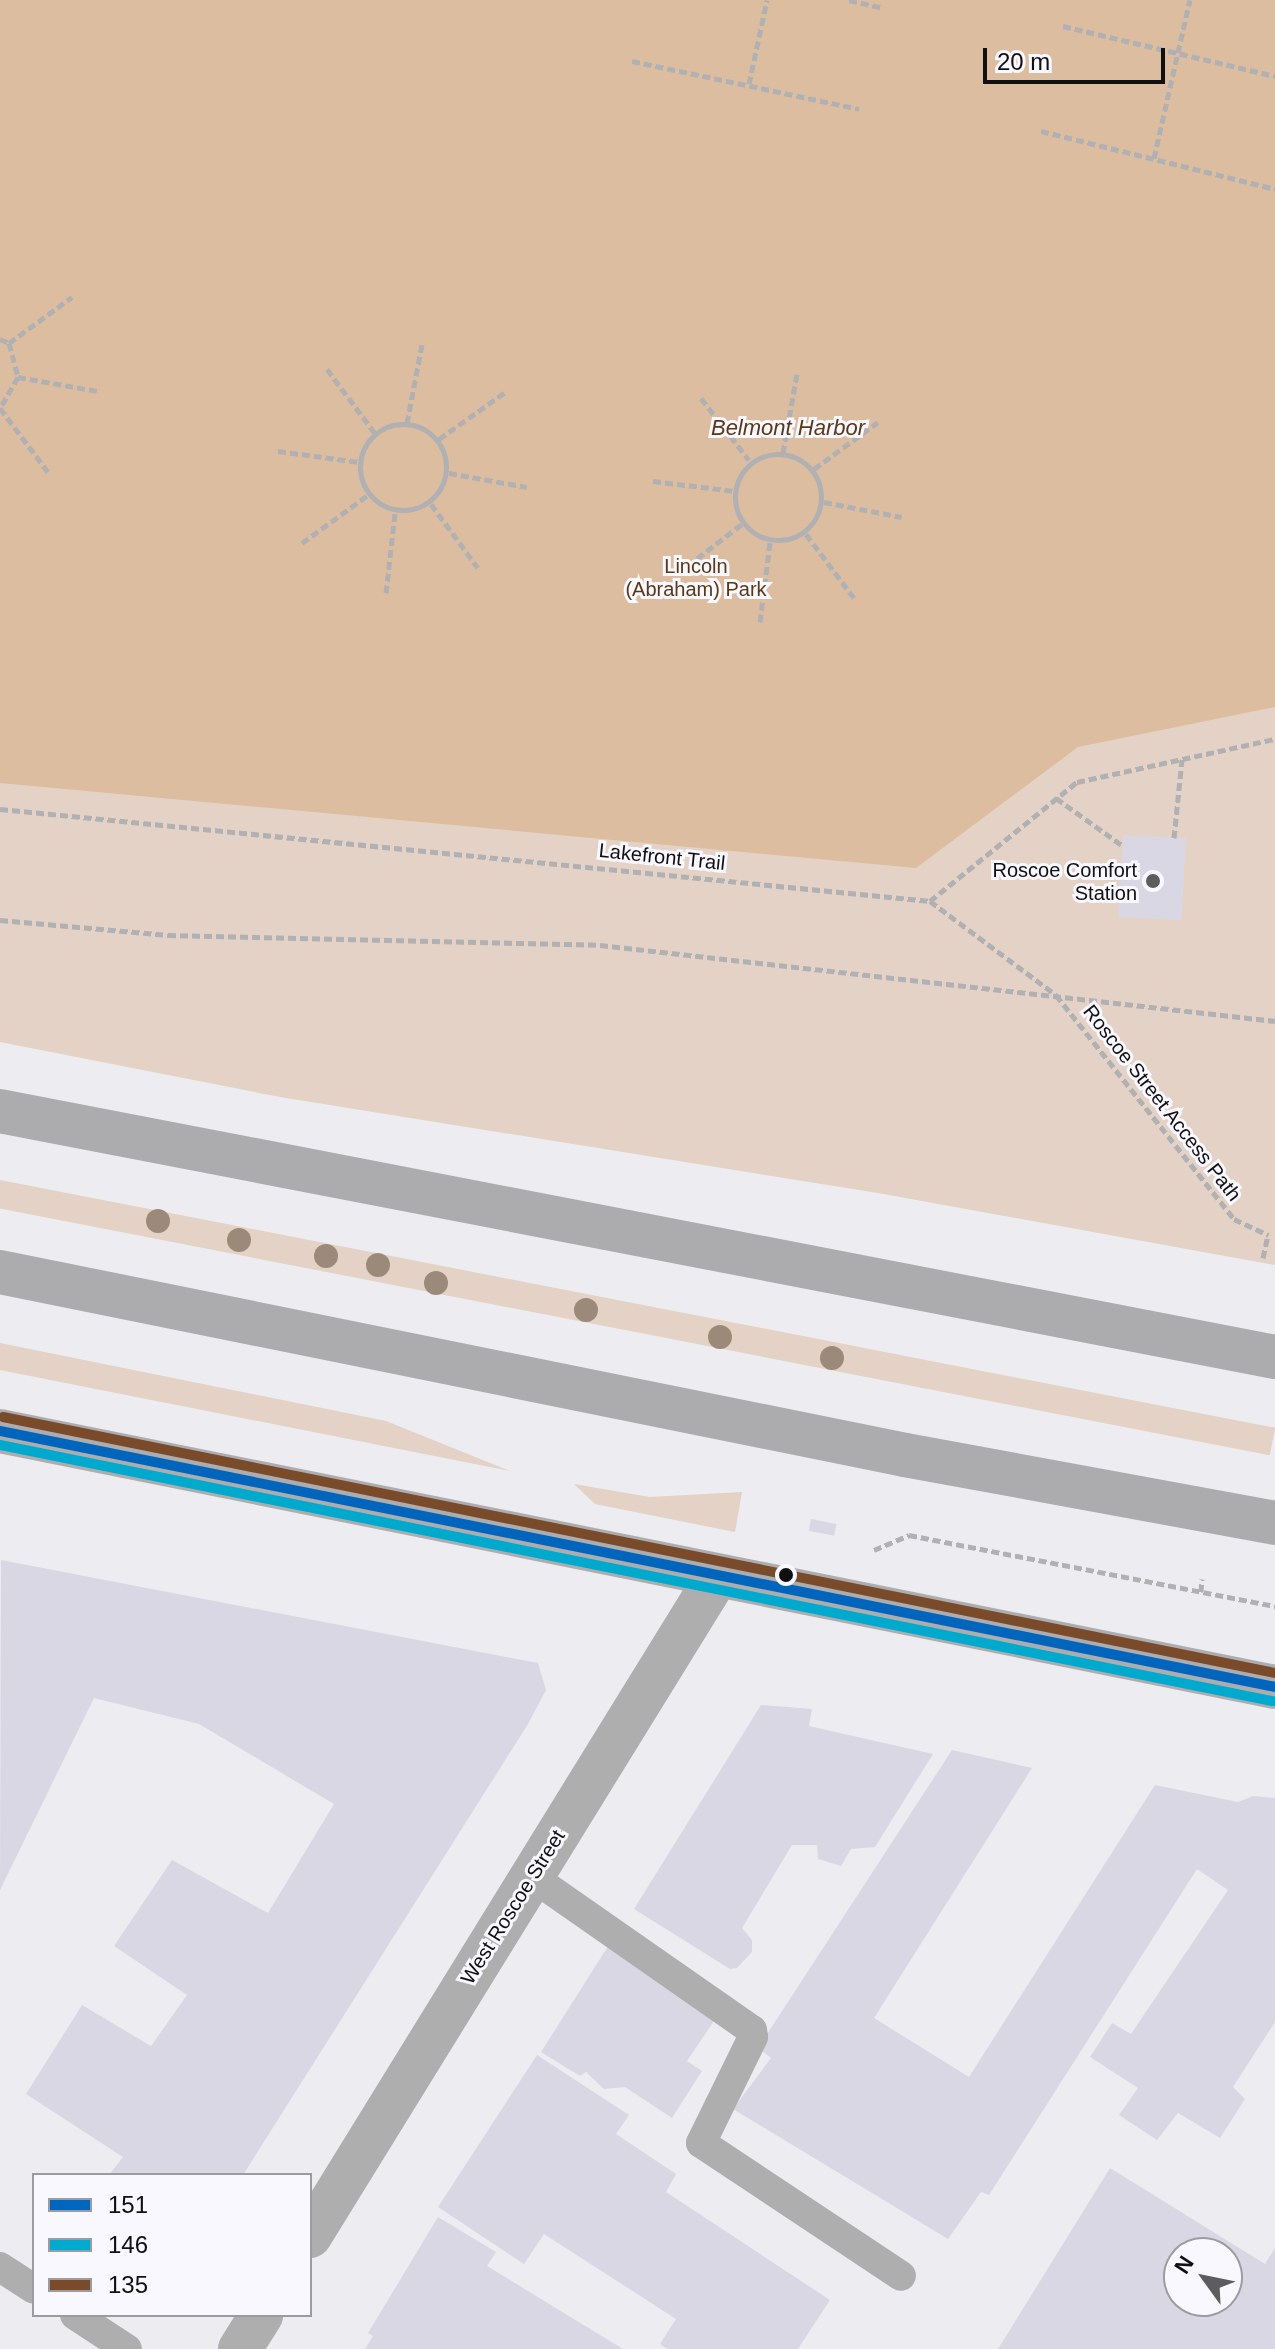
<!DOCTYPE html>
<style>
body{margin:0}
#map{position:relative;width:1275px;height:2349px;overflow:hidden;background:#edecf0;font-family:Arial,sans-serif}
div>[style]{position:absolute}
.green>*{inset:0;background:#e3d2c5;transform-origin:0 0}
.water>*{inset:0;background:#ddbda0}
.building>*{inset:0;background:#dad7e4;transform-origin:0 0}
.path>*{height:5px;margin-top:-2.5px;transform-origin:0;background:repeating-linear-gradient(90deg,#b1b0b2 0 8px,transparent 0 12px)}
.path>.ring{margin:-2.5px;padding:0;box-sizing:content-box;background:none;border:5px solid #b1b0b2;border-radius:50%}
.lane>*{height:30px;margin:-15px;padding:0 15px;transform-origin:15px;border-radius:15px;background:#aeaeaf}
.street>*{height:44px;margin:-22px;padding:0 22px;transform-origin:22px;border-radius:22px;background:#aeaeaf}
.secondary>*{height:44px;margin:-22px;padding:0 22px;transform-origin:22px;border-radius:22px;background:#adadaf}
.highway>*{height:44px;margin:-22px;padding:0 22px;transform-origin:22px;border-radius:22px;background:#acabae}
.bus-1>*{height:10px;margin:-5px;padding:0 5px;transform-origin:5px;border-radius:5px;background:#0065bd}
.bus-2>*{height:10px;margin:-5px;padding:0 5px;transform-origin:5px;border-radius:5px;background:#00a9ce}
.bus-3>*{height:10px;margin:-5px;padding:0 5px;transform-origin:5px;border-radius:5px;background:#7a4b2a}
.trees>*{width:24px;height:24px;margin:-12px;border-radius:50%;background:#9b8a79}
.dots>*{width:22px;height:22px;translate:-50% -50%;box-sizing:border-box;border:4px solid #f9f8fe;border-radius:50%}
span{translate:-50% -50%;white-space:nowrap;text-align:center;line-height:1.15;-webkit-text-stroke:6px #f9f8fe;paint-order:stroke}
.park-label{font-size:20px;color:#583917}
.street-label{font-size:20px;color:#100f11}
.poi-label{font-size:20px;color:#100f11}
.right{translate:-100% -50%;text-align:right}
.water-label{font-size:22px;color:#583817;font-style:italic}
.legend{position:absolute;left:32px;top:2173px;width:280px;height:144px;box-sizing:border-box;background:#f9f8fe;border:2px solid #9c9b9f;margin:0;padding:10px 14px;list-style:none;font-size:24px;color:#100f11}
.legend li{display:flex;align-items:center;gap:16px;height:40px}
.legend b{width:40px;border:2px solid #9c9b9f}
.north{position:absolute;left:1163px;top:2237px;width:80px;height:80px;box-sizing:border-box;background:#f9f8fe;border:2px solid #9c9b9f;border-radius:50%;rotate:303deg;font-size:22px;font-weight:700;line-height:32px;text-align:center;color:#100f11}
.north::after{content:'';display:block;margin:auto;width:28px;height:36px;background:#5d5c5f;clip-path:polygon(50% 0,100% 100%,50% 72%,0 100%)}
.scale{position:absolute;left:983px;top:48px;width:182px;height:36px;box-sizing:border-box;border:4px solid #100f11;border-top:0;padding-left:10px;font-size:24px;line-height:28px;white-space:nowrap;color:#100f11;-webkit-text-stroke:6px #f9f8fe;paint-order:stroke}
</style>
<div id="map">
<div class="green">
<div style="clip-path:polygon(0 0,1275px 0,1275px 1265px,878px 1193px,280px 1097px,0 1042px)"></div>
<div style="left:0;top:1180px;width:1299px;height:28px;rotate:11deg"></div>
<div style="clip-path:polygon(0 1343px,386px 1421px,510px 1471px,0 1370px)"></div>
<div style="clip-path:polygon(574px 1484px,650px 1497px,742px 1492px,735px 1532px,595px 1504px)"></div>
</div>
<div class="water">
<div style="clip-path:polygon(0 0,1275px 0,1275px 707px,1078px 747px,916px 868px,0 783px)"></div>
</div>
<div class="building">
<div style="left:1123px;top:835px;width:63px;height:82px;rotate:3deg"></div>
<div style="left:811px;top:1519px;width:26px;height:12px;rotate:11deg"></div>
<div style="clip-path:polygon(1px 1560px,538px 1663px,546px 1690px,528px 1724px,243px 2175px,109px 2175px,123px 2157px,26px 2094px,82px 2005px,151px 2046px,187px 1995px,114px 1946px,172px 1860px,268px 1913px,334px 1804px,199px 1724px,94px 1698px,0 1890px)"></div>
<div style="clip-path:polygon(761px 1705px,812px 1709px,809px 1726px,933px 1754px,875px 1847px,851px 1849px,841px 1866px,818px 1859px,817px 1845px,792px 1845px,742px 1928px,752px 1940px,752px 1952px,737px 1968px,730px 1969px,634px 1909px)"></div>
<div style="clip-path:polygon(952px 1750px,1032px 1768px,874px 2018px,969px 2077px,1155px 1785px,1238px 1802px,1253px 1796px,1275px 1798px,1275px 2022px,1233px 2087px,1245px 2099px,1220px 2138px,1178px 2113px,1157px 2140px,1119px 2115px,1138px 2088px,1090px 2057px,1112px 2023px,1131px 2034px,1228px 1890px,1197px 1869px,989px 2195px,981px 2192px,948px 2239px,733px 2109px,771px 2058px,758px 2048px)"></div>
<div style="clip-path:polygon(612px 1940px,716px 2018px,687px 2061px,702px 2071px,672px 2118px,625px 2087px,604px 2089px,586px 2072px,580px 2076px,541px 2052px)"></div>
<div style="clip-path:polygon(537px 2055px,629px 2115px,616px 2134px,676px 2174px,666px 2192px,830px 2300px,798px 2349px,667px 2349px,660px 2344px,676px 2319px,544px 2234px,524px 2264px,438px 2207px)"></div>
<div style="clip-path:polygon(evenodd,1110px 2168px,1265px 2264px,1275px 2248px,1275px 2349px,998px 2349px,1110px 2168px,1179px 2253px,1227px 2253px,1227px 2301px,1179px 2301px,1179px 2253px)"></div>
<div style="clip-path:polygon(438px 2217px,496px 2252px,487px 2266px,623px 2349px,365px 2349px,373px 2336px,368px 2333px)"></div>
</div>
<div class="path">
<div style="left:849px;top:0;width:36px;rotate:13deg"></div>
<div style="left:1063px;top:26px;width:218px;rotate:13.3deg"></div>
<div style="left:632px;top:61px;width:232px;rotate:11.9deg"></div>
<div style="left:749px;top:84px;width:86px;rotate:-77.9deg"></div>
<div style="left:1041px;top:131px;width:241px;rotate:13.9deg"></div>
<div style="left:1154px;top:158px;width:162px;rotate:-77.2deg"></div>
<div style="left:0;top:339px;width:10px;rotate:24deg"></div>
<div style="left:9px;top:343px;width:35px;rotate:75deg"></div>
<div style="left:18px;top:377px;width:36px;rotate:120deg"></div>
<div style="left:9px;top:343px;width:78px;rotate:-36.1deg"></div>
<div style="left:327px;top:369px;width:79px;rotate:53.3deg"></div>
<div style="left:18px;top:377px;width:80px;rotate:10deg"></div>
<div style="left:701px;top:398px;width:78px;rotate:52.3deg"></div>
<div style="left:0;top:408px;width:80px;rotate:53.1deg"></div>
<div style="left:407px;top:423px;width:80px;rotate:-79.2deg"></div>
<div class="ring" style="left:360px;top:424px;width:81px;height:81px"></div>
<div style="left:439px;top:439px;width:80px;rotate:-35.3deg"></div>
<div style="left:278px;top:451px;width:82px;rotate:7.7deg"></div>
<div style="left:783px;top:453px;width:80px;rotate:-80deg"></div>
<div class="ring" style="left:735px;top:454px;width:81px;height:81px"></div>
<div style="left:814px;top:469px;width:79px;rotate:-36.3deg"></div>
<div style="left:449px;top:473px;width:79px;rotate:10.2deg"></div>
<div style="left:653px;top:481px;width:82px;rotate:7deg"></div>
<div style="left:824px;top:502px;width:79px;rotate:10.9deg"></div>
<div style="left:431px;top:504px;width:79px;rotate:53.7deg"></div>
<div style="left:806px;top:534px;width:80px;rotate:53.1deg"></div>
<div style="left:302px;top:543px;width:82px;rotate:-36deg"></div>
<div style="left:678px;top:573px;width:81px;rotate:-37.4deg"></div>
<div style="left:386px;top:593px;width:81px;rotate:-83.6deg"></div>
<div style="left:760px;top:622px;width:80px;rotate:-82.8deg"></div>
<div style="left:1056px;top:798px;width:82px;rotate:35.6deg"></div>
<div style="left:0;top:809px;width:935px;rotate:5.65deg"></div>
<div style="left:930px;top:901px;width:189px;rotate:-39deg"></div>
<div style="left:1077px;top:782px;width:203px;rotate:-12.3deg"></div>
<div style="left:1174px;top:838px;width:79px;rotate:-84.2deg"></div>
<div style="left:930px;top:901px;width:157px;rotate:36.7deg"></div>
<div style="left:1056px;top:995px;width:286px;rotate:51.5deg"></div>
<div style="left:1234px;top:1219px;width:38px;rotate:25deg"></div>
<div style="left:0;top:920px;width:169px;rotate:5.1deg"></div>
<div style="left:168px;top:935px;width:432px;rotate:1.3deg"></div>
<div style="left:600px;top:945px;width:679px;rotate:6.42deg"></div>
<div style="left:1263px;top:1258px;width:24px;rotate:-78deg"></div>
<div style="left:874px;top:1550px;width:38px;rotate:-23deg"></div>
<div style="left:909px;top:1535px;width:373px;rotate:11deg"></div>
<div style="left:1201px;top:1592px;width:13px;rotate:-86deg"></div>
</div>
<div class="lane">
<div style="left:531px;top:1876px;width:269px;rotate:34.9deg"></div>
<div style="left:752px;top:2030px;width:7px;rotate:82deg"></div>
<div style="left:753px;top:2037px;width:118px;rotate:116.1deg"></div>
<div style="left:701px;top:2143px;width:240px;rotate:33.6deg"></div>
<div style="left:0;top:2267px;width:40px;rotate:32.9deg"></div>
<div style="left:75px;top:2315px;width:62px;rotate:33.2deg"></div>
</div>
<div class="street">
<div style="left:310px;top:2236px;width:773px;rotate:-58.32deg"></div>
<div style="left:240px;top:2349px;width:40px;rotate:-58deg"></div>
</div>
<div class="secondary">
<div style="left:0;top:1431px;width:1300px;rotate:11.35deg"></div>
</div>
<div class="highway">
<div style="left:0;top:1111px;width:1299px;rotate:10.92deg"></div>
<div style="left:0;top:1272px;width:923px;rotate:11.43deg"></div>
<div style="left:905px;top:1455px;width:376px;rotate:10.4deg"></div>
</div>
<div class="bus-1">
<div style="left:0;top:1431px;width:1300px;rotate:11.35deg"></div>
</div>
<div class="bus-2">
<div style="left:0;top:1445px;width:1298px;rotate:11.38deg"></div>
</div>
<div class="bus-3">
<div style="left:3px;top:1417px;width:1298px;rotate:11.38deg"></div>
</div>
<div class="trees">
<div style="left:158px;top:1221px"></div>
<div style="left:239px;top:1240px"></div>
<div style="left:326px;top:1256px"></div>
<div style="left:378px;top:1265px"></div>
<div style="left:436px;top:1283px"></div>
<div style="left:586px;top:1310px"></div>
<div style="left:720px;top:1337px"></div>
<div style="left:832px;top:1358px"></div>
</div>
<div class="dots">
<div style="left:1153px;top:881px;background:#5d5c5f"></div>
<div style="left:786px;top:1575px;background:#100f11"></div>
</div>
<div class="park-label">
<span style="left:696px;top:578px">Lincoln<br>(Abraham) Park</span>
</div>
<div class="street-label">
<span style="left:662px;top:857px;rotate:6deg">Lakefront Trail</span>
<span style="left:1162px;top:1103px;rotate:52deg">Roscoe Street Access Path</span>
<span style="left:513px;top:1907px;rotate:-58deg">West Roscoe Street</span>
</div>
<div class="poi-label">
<span class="right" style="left:1137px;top:882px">Roscoe Comfort<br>Station</span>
</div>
<div class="water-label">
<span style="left:788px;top:428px">Belmont Harbor</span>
</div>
<ul class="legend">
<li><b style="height:10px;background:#0065bd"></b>151</li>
<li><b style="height:10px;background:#00a9ce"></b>146</li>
<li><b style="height:10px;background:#7a4b2a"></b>135</li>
</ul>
<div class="north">N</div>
<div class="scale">20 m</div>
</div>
